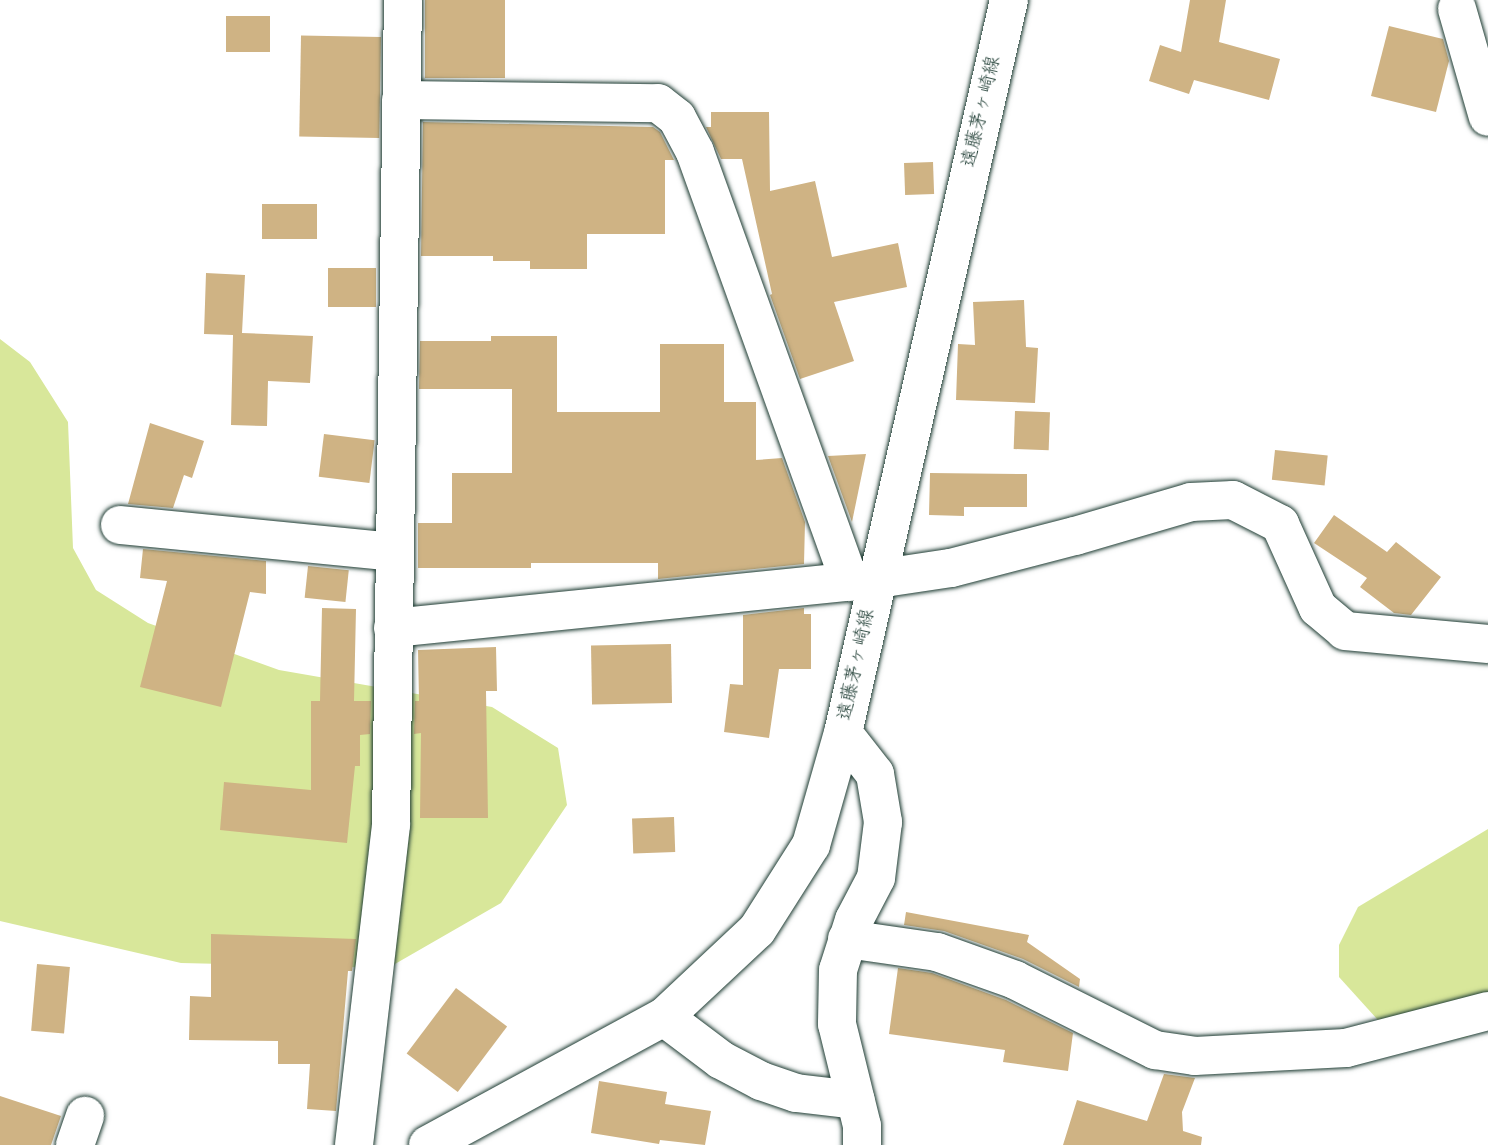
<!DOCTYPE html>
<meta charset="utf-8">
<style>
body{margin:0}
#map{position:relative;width:1488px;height:1145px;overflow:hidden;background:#fff;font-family:"Gochi Hand","Klee One",sans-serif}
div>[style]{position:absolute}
.green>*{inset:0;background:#d8e79a}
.building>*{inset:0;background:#cfb384;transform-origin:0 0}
.roads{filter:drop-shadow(0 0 2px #1f3d34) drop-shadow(0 0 2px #1f3d34)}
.minor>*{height:38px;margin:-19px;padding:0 19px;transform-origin:19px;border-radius:19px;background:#fff}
.major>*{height:38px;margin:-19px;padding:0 19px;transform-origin:19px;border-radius:19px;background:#fff}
span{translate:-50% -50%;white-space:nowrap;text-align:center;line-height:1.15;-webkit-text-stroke:5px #fff;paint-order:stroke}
.street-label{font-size:19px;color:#1f3d34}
</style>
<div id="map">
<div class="green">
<div style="clip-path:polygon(0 339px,30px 362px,68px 422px,73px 548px,96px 590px,148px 623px,279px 670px,492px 707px,558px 748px,567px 805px,501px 903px,388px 968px,181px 963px,0 921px)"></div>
<div style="clip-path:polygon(1488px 829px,1488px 1017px,1467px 1037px,1425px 1043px,1377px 1019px,1339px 977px,1339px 945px,1358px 907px)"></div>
</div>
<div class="building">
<div style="left:425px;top:0;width:80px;height:78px"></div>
<div style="clip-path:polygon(1190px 0,1226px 0,1219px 42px,1280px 59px,1269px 100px,1194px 80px,1189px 94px,1149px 81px,1160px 45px,1181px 52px)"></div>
<div style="left:226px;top:16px;width:44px;height:36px"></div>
<div style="clip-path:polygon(1389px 26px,1443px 39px,1449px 61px,1436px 112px,1371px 96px)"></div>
<div style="left:381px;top:37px;width:101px;height:80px;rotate:91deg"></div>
<div style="clip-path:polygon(711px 112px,769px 112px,770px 191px,815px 181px,832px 257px,898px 243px,907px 287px,834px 302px,854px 361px,800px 379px,770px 295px,772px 294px,742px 159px,721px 159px,706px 127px,711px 127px)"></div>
<div style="clip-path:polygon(423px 122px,653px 127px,660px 132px,674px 160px,665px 160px,665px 234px,587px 234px,587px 269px,530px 269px,530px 261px,493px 261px,493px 256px,421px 256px)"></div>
<div style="left:933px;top:162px;width:32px;height:29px;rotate:88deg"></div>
<div style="left:317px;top:204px;width:35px;height:55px;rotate:90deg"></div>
<div style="left:328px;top:268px;width:48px;height:39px"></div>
<div style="clip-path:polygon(206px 273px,245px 275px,242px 333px,313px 336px,310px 383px,268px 381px,267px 426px,231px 425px,233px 335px,204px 334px)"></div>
<div style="clip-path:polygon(1024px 300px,1026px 347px,1038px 348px,1035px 403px,956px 400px,958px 344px,975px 345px,973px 302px)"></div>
<div style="clip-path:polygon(491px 336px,557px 336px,557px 412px,660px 412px,660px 344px,724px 344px,724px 402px,756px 402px,756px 460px,782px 458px,805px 522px,804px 564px,658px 579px,658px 563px,531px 563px,531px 568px,418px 568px,418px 523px,452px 523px,452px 473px,512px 473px,512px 389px,419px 389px,420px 341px,491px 341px)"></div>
<div style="left:1015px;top:411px;width:35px;height:38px;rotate:2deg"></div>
<div style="clip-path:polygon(150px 423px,204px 441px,192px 478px,184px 475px,173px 508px,128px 504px)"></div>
<div style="left:324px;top:434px;width:51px;height:43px;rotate:7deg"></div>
<div style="left:1275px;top:450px;width:53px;height:30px;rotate:6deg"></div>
<div style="clip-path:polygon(866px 454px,852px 522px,828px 456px)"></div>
<div style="clip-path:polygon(930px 473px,1027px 474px,1027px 507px,964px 507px,964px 516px,929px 515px)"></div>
<div style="clip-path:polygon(1334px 515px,1387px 552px,1396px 542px,1441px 577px,1411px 615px,1394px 613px,1360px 587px,1367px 578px,1314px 543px)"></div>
<div style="clip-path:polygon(143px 549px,266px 561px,266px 594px,250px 592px,221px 707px,140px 687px,167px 581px,140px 578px)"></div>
<div style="left:308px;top:566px;width:41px;height:32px;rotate:6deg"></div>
<div style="clip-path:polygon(322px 608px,356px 609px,354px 701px,371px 701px,370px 734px,360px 735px,360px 766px,355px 766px,347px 843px,220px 830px,224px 782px,311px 790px,311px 701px,320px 701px)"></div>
<div style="clip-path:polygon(804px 608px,804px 614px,811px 614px,811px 669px,779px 669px,769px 738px,724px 732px,730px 684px,743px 685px,743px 615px)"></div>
<div style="left:671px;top:644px;width:59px;height:80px;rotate:89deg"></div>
<div style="clip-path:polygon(496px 647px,497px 691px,486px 691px,488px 818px,420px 818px,421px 733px,414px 734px,415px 701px,419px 701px,418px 650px)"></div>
<div style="left:674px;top:817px;width:35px;height:42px;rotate:88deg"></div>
<div style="clip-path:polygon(906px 912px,1029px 935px,1027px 942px,1080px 979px,1079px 987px,1023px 959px,944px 931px,904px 925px)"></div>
<div style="clip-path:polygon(211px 934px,356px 939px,352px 971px,348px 971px,336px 1111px,307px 1109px,310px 1064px,278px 1064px,278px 1041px,189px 1040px,190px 996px,211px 997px)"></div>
<div style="left:37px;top:964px;width:33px;height:67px;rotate:5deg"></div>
<div style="clip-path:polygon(898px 968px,932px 973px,1006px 1000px,1073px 1033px,1068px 1071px,1003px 1062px,1005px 1050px,889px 1034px)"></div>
<div style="left:456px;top:988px;width:64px;height:82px;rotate:37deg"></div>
<div style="clip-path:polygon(1164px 1074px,1195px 1078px,1182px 1112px,1183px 1131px,1202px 1137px,1201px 1145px,1063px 1145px,1077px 1100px,1147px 1121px)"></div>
<div style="clip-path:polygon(599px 1081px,667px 1092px,665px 1104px,711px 1111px,705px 1145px,660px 1140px,659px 1144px,591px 1133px)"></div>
<div style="clip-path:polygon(0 1096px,61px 1116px,51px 1145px,0 1145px)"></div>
</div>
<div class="roads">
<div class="minor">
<div style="left:1457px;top:9px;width:112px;rotate:74deg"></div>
<div style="left:401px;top:100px;width:257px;rotate:0.7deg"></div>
<div style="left:658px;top:103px;width:24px;rotate:38deg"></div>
<div style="left:677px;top:118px;width:38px;rotate:62deg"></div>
<div style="left:695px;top:152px;width:457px;rotate:70.2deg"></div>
<div style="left:120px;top:525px;width:274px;rotate:5.6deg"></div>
<div style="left:393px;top:628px;width:486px;rotate:-5.8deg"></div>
<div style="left:877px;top:579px;width:75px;rotate:-8.5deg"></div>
<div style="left:951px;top:568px;width:128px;rotate:-14.5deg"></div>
<div style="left:1075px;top:536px;width:121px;rotate:-16.3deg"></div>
<div style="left:1191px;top:502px;width:42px;rotate:-2.7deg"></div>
<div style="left:1233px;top:500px;width:53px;rotate:27.1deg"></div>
<div style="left:1280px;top:524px;width:92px;rotate:65.7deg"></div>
<div style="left:1318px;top:608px;width:35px;rotate:40deg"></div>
<div style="left:1345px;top:631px;width:144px;rotate:5.2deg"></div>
<div style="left:843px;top:733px;width:52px;rotate:52deg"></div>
<div style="left:875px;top:774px;width:49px;rotate:80.5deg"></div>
<div style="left:883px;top:822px;width:56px;rotate:97.1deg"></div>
<div style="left:876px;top:878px;width:47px;rotate:117.6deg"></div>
<div style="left:854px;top:920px;width:52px;rotate:107.7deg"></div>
<div style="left:838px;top:970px;width:54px;rotate:91.1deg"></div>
<div style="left:837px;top:1024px;width:105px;rotate:76.2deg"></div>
<div style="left:862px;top:1126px;width:19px;rotate:90deg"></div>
<div style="left:847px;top:939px;width:91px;rotate:8.2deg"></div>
<div style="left:937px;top:952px;width:83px;rotate:19.7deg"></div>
<div style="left:1015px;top:980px;width:157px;rotate:26.6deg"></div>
<div style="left:1155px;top:1050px;width:40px;rotate:8.5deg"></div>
<div style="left:1195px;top:1056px;width:151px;rotate:-3deg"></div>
<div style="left:1346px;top:1048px;width:147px;rotate:-14.6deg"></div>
<div style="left:664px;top:1017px;width:71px;rotate:37deg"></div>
<div style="left:721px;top:1060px;width:45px;rotate:27.7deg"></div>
<div style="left:761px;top:1081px;width:37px;rotate:19deg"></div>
<div style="left:796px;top:1093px;width:60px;rotate:6.7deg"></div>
<div style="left:75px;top:1145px;width:31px;rotate:-71deg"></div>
<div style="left:354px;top:1145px;width:322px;rotate:-83.4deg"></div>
<div style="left:391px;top:825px;width:825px;rotate:-89.17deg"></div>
</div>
<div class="major">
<div style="left:428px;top:1145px;width:268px;rotate:-28.5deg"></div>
<div style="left:664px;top:1017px;width:127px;rotate:-43.1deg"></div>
<div style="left:757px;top:930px;width:101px;rotate:-57.6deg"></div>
<div style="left:811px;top:845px;width:116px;rotate:-74.1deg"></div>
<div style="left:843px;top:733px;width:752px;rotate:-77.24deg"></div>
</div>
</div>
<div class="street-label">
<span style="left:983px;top:112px;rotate:-77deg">遠藤茅ヶ崎線</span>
<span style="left:858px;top:665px;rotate:-78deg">遠藤茅ヶ崎線</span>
</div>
</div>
